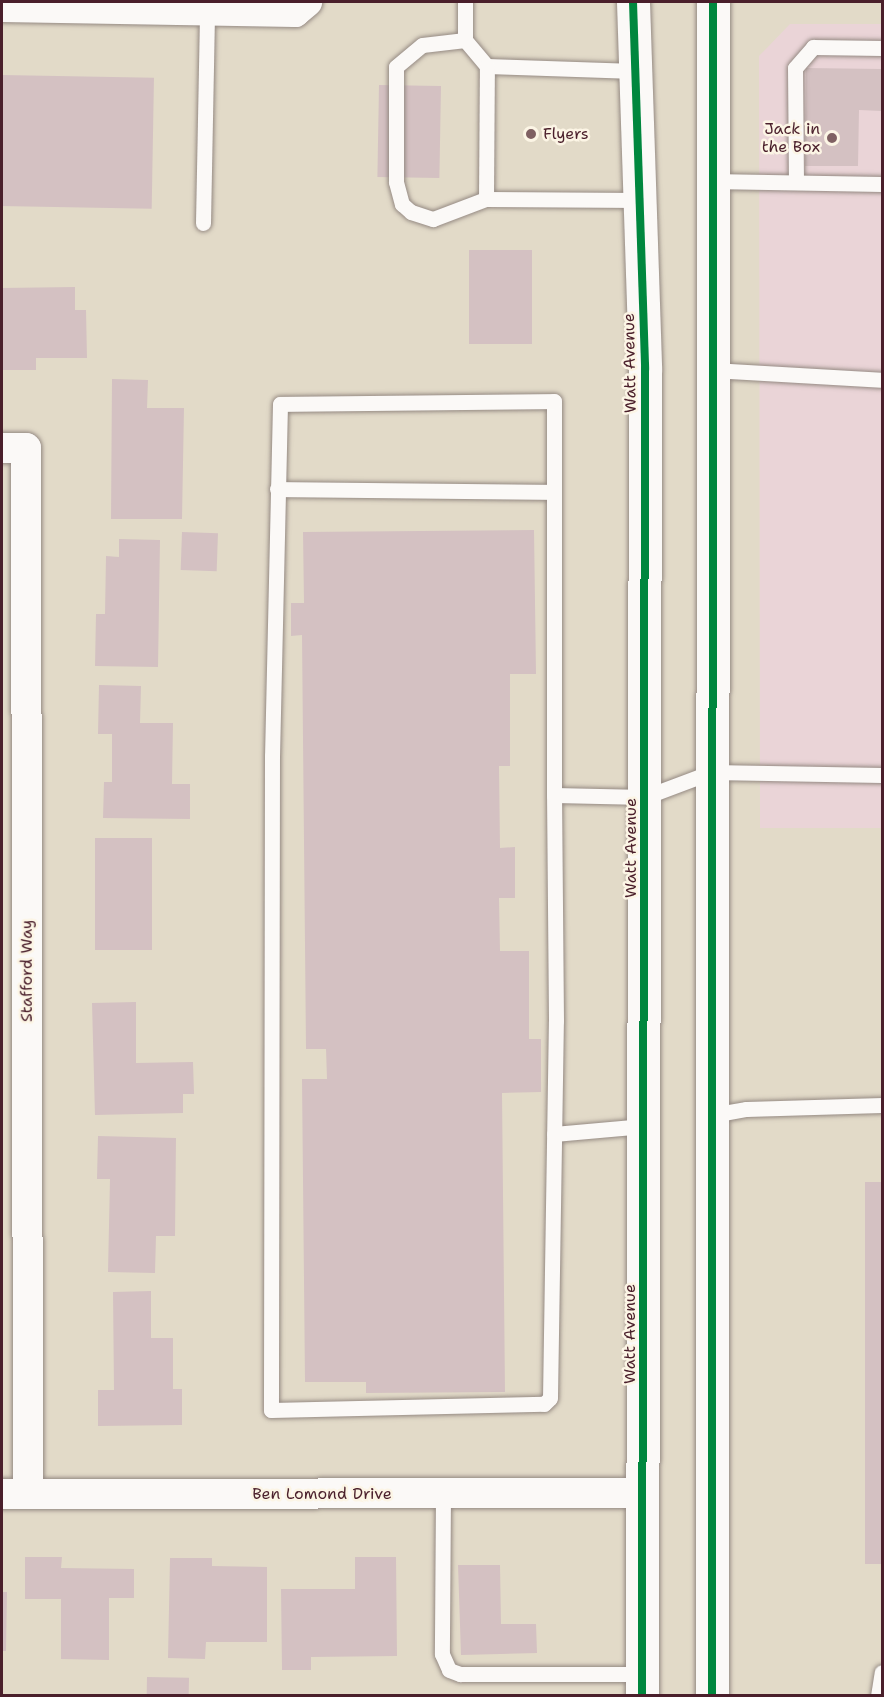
<!DOCTYPE html>
<style>
body{margin:0}
#map{position:relative;width:884px;height:1697px;overflow:hidden;background:#e2dac8;font-family:"Shantell Sans",sans-serif}
div>[style]{position:absolute}
.built>*{inset:0;background:#ead4d7}
.building>*{inset:0;background:#d4c1c2;transform-origin:0 0}
.roads{filter:drop-shadow(0 0 2px #958a83) drop-shadow(0 0 2px #958a83)}
.service>*{height:15px;margin:-7.5px;padding:0 7.5px;transform-origin:7.5px;border-radius:7.5px;background:#fbf9f7}
.minor>*{height:30px;margin:-15px;padding:0 15px;transform-origin:15px;border-radius:15px;background:#fbf9f7}
.primary>*{height:33px;margin:-16.5px;padding:0 16.5px;transform-origin:16.5px;border-radius:16.5px;background:#fbf9f7}
.cycleway>*{height:8px;margin:-4px;padding:0 4px;transform-origin:4px;border-radius:4px;background:#00873e}
.dots>*{width:16px;height:16px;translate:-50% -50%;box-sizing:border-box;border:3px solid #fcf5e5;border-radius:50%}
span{translate:-50% -50%;white-space:nowrap;text-align:center;line-height:1.15;-webkit-text-stroke:5px #fcf5e5;paint-order:stroke}
.poi-label{font-size:16px;color:#4a1f2b}
.right{translate:-100% -50%;text-align:right}
.left{translate:0 -50%;text-align:left}
.street-label{font-size:16px;color:#4a1f2b}
.frame{position:absolute;inset:0;border:3px solid #4a1f2b;pointer-events:none}
</style>
<div id="map">
<div class="built">
<div style="clip-path:polygon(790px 24px,882px 24px,882px 828px,760px 828px,759px 56px)"></div>
</div>
<div class="building">
<div style="clip-path:polygon(806px 68px,882px 69px,882px 111px,859px 110px,858px 166px,805px 166px)"></div>
<div style="left:2px;top:75px;width:152px;height:131px;rotate:1deg"></div>
<div style="left:379px;top:85px;width:62px;height:92px;rotate:1deg"></div>
<div style="left:469px;top:250px;width:63px;height:94px"></div>
<div style="clip-path:polygon(75px 287px,75px 310px,86px 310px,87px 358px,36px 358px,36px 370px,2px 370px,2px 288px)"></div>
<div style="clip-path:polygon(112px 379px,148px 380px,147px 408px,184px 408px,182px 519px,111px 519px)"></div>
<div style="clip-path:polygon(534px 530px,536px 674px,510px 674px,510px 766px,499px 766px,500px 848px,515px 847px,515px 898px,499px 898px,500px 951px,529px 951px,529px 1039px,541px 1039px,541px 1092px,502px 1093px,505px 1392px,366px 1393px,366px 1382px,305px 1382px,302px 1079px,327px 1079px,326px 1049px,306px 1049px,302px 635px,291px 636px,291px 603px,304px 603px,303px 532px)"></div>
<div style="left:182px;top:532px;width:36px;height:38px;rotate:2deg"></div>
<div style="clip-path:polygon(119px 539px,160px 540px,158px 667px,95px 666px,96px 614px,105px 614px,106px 556px,119px 557px)"></div>
<div style="clip-path:polygon(99px 685px,141px 686px,140px 723px,173px 723px,172px 784px,190px 784px,190px 819px,103px 818px,104px 782px,112px 782px,112px 734px,98px 734px)"></div>
<div style="left:95px;top:838px;width:57px;height:112px"></div>
<div style="clip-path:polygon(136px 1002px,136px 1063px,193px 1062px,194px 1094px,183px 1094px,183px 1113px,95px 1115px,92px 1003px)"></div>
<div style="clip-path:polygon(98px 1136px,176px 1138px,175px 1236px,156px 1236px,155px 1273px,108px 1272px,110px 1179px,97px 1179px)"></div>
<div style="left:865px;top:1182px;width:17px;height:382px"></div>
<div style="clip-path:polygon(151px 1291px,151px 1338px,173px 1338px,173px 1389px,182px 1389px,182px 1425px,98px 1426px,98px 1390px,114px 1390px,113px 1292px)"></div>
<div style="clip-path:polygon(25px 1557px,62px 1557px,61px 1568px,134px 1569px,134px 1598px,109px 1598px,109px 1660px,61px 1659px,61px 1599px,25px 1599px)"></div>
<div style="clip-path:polygon(355px 1557px,396px 1557px,397px 1656px,311px 1657px,311px 1670px,282px 1670px,281px 1589px,355px 1589px)"></div>
<div style="clip-path:polygon(170px 1558px,212px 1558px,212px 1566px,267px 1567px,267px 1642px,206px 1642px,205px 1659px,168px 1658px)"></div>
<div style="clip-path:polygon(458px 1565px,500px 1565px,501px 1624px,536px 1624px,537px 1653px,461px 1655px)"></div>
<div style="clip-path:polygon(2px 1592px,7px 1592px,6px 1651px,2px 1651px)"></div>
<div style="left:147px;top:1677px;width:42px;height:19px;rotate:1deg"></div>
</div>
<div class="roads">
<div class="service">
<div style="left:465px;top:2px;width:38px;rotate:90deg"></div>
<div style="left:465px;top:40px;width:34px;rotate:50deg"></div>
<div style="left:487px;top:66px;width:148px;rotate:1.9deg"></div>
<div style="left:465px;top:40px;width:43px;rotate:173.4deg"></div>
<div style="left:422px;top:45px;width:34px;rotate:140deg"></div>
<div style="left:396px;top:67px;width:115px;rotate:90deg"></div>
<div style="left:396px;top:182px;width:23px;rotate:75deg"></div>
<div style="left:402px;top:204px;width:12px;rotate:42deg"></div>
<div style="left:411px;top:212px;width:23px;rotate:18deg"></div>
<div style="left:433px;top:219px;width:57px;rotate:-20.7deg"></div>
<div style="left:486px;top:199px;width:154px;rotate:0.4deg"></div>
<div style="left:711px;top:181px;width:171px;rotate:1deg"></div>
<div style="left:796px;top:182px;width:114px;rotate:-90.5deg"></div>
<div style="left:795px;top:68px;width:28px;rotate:-49deg"></div>
<div style="left:813px;top:47px;width:69px;rotate:0.8deg"></div>
<div style="left:486px;top:199px;width:133px;rotate:-89.6deg"></div>
<div style="left:203px;top:223px;width:213px;rotate:-88.9deg"></div>
<div style="left:711px;top:370px;width:171px;rotate:3.3deg"></div>
<div style="left:277px;top:489px;width:277px;rotate:0.6deg"></div>
<div style="left:554px;top:795px;width:394px;rotate:-90deg"></div>
<div style="left:554px;top:401px;width:274px;rotate:179.4deg"></div>
<div style="left:280px;top:404px;width:352px;rotate:91.3deg"></div>
<div style="left:272px;top:756px;width:654px;rotate:90.09deg"></div>
<div style="left:271px;top:1410px;width:273px;rotate:-1.3deg"></div>
<div style="left:544px;top:1404px;width:8px;rotate:-45deg"></div>
<div style="left:550px;top:1398px;width:377px;rotate:-89.1deg"></div>
<div style="left:556px;top:1021px;width:226px;rotate:-90.5deg"></div>
<div style="left:554px;top:795px;width:91px;rotate:1.3deg"></div>
<div style="left:645px;top:797px;width:71px;rotate:-20.7deg"></div>
<div style="left:711px;top:772px;width:171px;rotate:1deg"></div>
<div style="left:712px;top:1115px;width:35px;rotate:-10deg"></div>
<div style="left:746px;top:1109px;width:136px;rotate:-1.7deg"></div>
<div style="left:554px;top:1134px;width:90px;rotate:-5.1deg"></div>
<div style="left:443px;top:1494px;width:160px;rotate:90.4deg"></div>
<div style="left:442px;top:1654px;width:17px;rotate:66deg"></div>
<div style="left:449px;top:1670px;width:12px;rotate:20deg"></div>
<div style="left:460px;top:1674px;width:182px"></div>
<div style="left:878px;top:1696px;width:24px;rotate:-81deg"></div>
</div>
<div class="minor">
<div style="left:2px;top:7px;width:293px;rotate:1deg"></div>
<div style="left:295px;top:12px;width:16px;rotate:-40deg"></div>
<div style="left:2px;top:448px;width:24px"></div>
<div style="left:26px;top:448px;width:1046px;rotate:89.89deg"></div>
<div style="left:2px;top:1494px;width:641px;rotate:-0.09deg"></div>
</div>
<div class="primary">
<div style="left:633px;top:2px;width:366px;rotate:88.1deg"></div>
<div style="left:645px;top:368px;width:1328px;rotate:90.13deg"></div>
<div style="left:712px;top:1696px;width:1694px;rotate:-89.97deg"></div>
</div>
</div>
<div class="cycleway">
<div style="left:633px;top:2px;width:366px;rotate:88.1deg"></div>
<div style="left:645px;top:368px;width:1328px;rotate:90.13deg"></div>
<div style="left:712px;top:1696px;width:1694px;rotate:-89.97deg"></div>
</div>
<div class="dots">
<div style="left:531px;top:134px;background:#7f6062"></div>
<div style="left:832px;top:138px;background:#7f6062"></div>
</div>
<div class="poi-label">
<span class="right" style="left:820px;top:138px">Jack in<br>the Box</span>
<span class="left" style="left:543px;top:134px">Flyers</span>
</div>
<div class="street-label">
<span style="left:630px;top:363px;rotate:-91deg">Watt Avenue</span>
<span style="left:631px;top:848px;rotate:-90deg">Watt Avenue</span>
<span style="left:27px;top:971px;rotate:-90deg">Stafford Way</span>
<span style="left:630px;top:1334px;rotate:-90deg">Watt Avenue</span>
<span style="left:322px;top:1494px">Ben Lomond Drive</span>
</div>
<div class="frame"></div>
</div>
